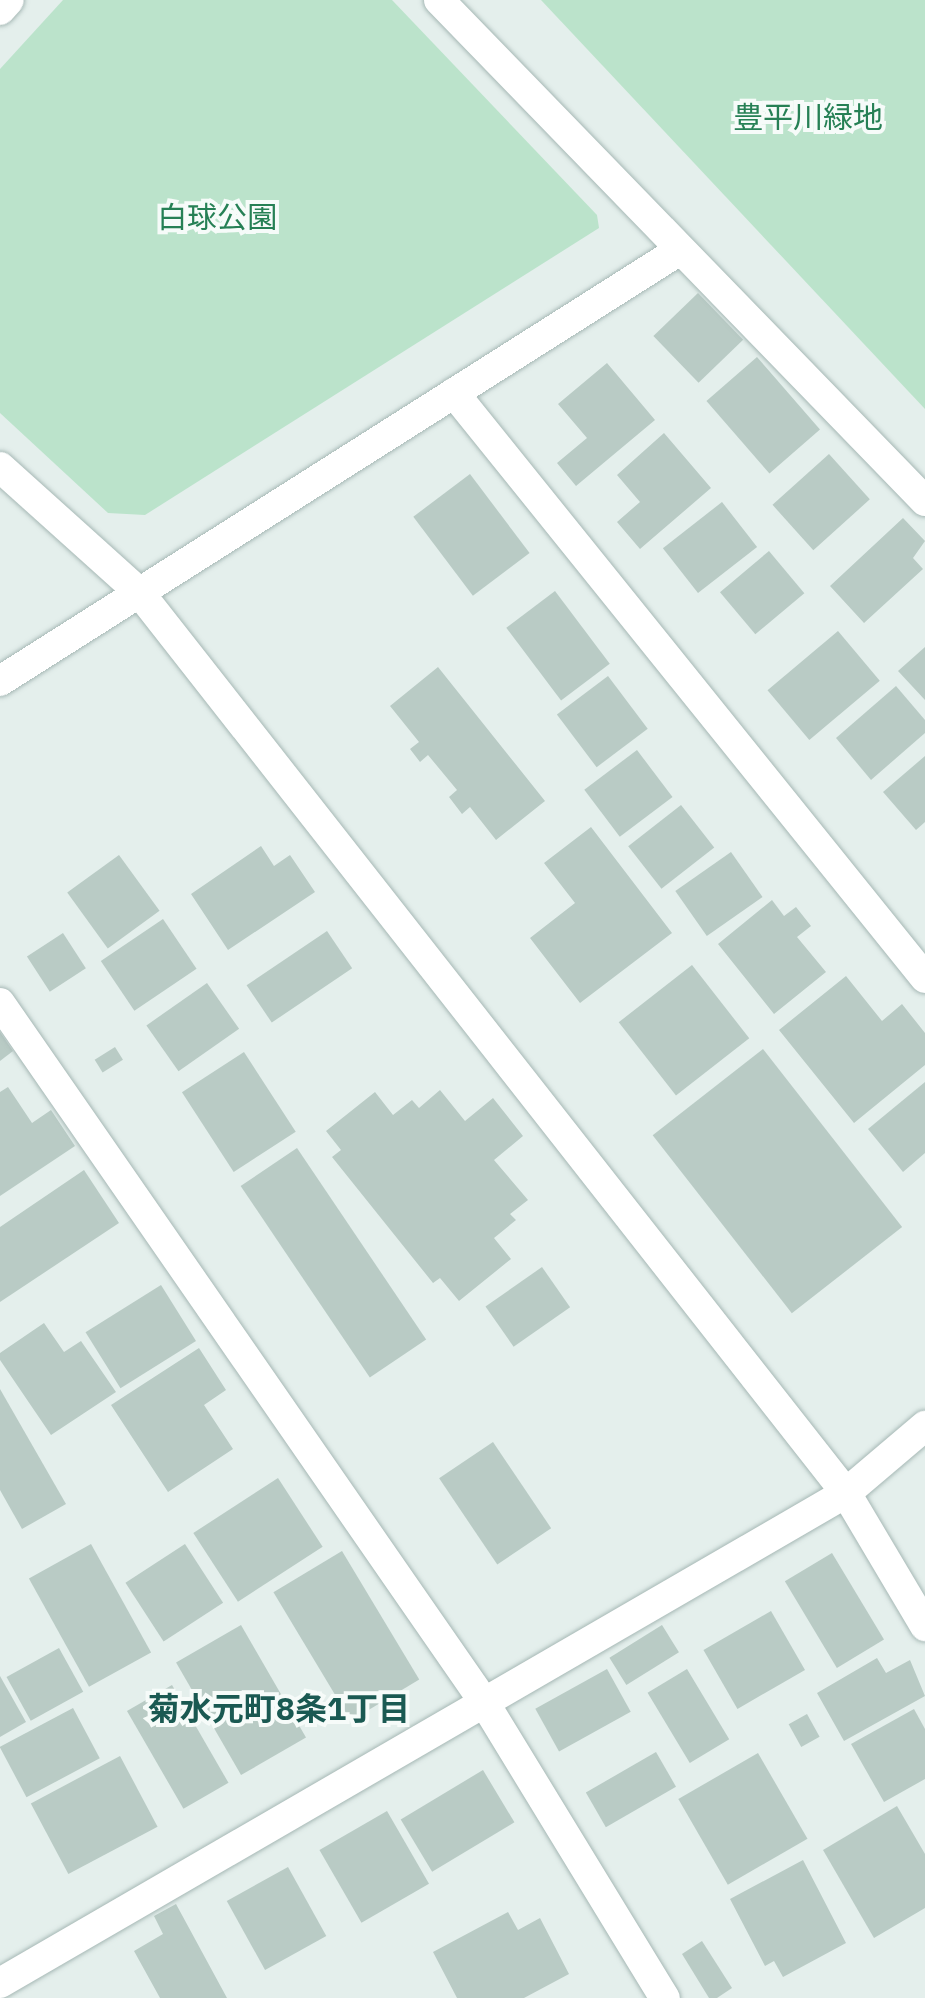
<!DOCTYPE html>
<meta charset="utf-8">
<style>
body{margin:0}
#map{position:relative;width:925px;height:1998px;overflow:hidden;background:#e4efec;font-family:"IBM Plex Sans","Noto Sans JP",sans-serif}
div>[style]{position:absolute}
.green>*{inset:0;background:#bbe3cb}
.building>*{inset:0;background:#b9cbc5;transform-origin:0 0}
.roads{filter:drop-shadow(0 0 2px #a6b8b5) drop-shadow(0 0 2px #a6b8b5)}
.minor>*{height:30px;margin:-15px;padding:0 15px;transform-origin:15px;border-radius:15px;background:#fff}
span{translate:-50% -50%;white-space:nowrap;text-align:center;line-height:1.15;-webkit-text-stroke:8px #f6fbf9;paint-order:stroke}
.park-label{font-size:30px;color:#268055}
.neighbourhood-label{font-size:32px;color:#1a5952;font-weight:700}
</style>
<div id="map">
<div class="green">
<div style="clip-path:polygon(63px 0,392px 0,597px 215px,599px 228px,145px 515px,108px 513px,0 413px,0 69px)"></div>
<div style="clip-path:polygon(541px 0,925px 0,925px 409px)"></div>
</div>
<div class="building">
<div style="left:698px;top:293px;width:65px;height:62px;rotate:46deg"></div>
<div style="left:757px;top:357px;width:96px;height:67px;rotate:49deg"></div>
<div style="clip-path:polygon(607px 363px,655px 420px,576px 486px,557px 463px,587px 438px,558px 404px)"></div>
<div style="clip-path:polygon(664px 433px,711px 488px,640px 549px,617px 522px,640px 502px,617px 475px)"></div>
<div style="left:829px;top:454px;width:61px;height:76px;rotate:48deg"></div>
<div style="left:470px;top:474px;width:99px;height:71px;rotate:53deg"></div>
<div style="left:722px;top:502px;width:57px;height:75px;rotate:52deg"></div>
<div style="clip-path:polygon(903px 518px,925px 541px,913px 558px,923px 569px,864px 623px,830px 586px)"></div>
<div style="left:769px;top:551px;width:55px;height:64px;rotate:50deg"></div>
<div style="left:555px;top:591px;width:91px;height:61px;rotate:53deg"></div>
<div style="left:838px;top:631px;width:65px;height:92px;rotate:50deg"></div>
<div style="clip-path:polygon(925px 647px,925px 700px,898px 671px)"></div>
<div style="clip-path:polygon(438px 667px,545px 801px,496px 840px,470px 807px,462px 814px,449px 797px,457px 790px,428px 755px,420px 762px,410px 749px,419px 742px,390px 706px)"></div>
<div style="left:608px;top:676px;width:66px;height:64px;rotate:53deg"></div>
<div style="clip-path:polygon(896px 686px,925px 720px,925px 733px,871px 780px,836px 738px)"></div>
<div style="left:637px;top:750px;width:59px;height:66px;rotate:53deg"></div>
<div style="clip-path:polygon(925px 756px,925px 822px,916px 830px,883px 792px)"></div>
<div style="left:681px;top:805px;width:54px;height:67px;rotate:52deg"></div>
<div style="clip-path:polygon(591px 827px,672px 933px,580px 1003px,530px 938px,575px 903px,544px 863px)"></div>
<div style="clip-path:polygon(261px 846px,274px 866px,290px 855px,315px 892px,228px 950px,191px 894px)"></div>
<div style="left:731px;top:852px;width:55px;height:68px;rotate:55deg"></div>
<div style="left:119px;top:855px;width:69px;height:64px;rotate:54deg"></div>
<div style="clip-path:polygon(772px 900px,784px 916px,796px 907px,811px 926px,797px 937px,826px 972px,774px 1014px,718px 944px)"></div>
<div style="left:163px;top:919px;width:60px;height:75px;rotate:56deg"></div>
<div style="left:327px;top:931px;width:45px;height:97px;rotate:56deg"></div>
<div style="left:63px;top:933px;width:42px;height:43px;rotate:57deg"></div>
<div style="left:692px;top:965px;width:93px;height:93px;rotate:52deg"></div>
<div style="clip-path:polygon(846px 976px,882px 1021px,902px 1004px,925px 1033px,925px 1065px,854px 1123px,779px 1030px)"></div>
<div style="left:207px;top:983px;width:56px;height:74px;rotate:55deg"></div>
<div style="clip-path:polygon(0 1032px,13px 1051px,0 1061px)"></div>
<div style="left:115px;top:1047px;width:15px;height:24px;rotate:58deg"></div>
<div style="left:763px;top:1049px;width:226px;height:140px;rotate:52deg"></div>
<div style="left:244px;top:1052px;width:95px;height:74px;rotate:57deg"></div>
<div style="clip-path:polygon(925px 1082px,925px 1153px,903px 1172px,868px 1129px)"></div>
<div style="clip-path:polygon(8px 1087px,32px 1123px,51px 1110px,75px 1146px,0 1196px,0 1092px)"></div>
<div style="clip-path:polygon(440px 1090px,465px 1121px,493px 1098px,523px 1136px,494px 1160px,528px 1200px,510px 1214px,516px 1220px,494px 1238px,511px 1259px,459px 1301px,440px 1278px,433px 1283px,332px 1157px,341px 1150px,326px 1131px,375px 1092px,393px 1115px,412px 1100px,419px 1108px)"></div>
<div style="left:297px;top:1148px;width:231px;height:68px;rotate:56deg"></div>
<div style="clip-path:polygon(84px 1170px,119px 1223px,0 1302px,0 1227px)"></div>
<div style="left:542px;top:1267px;width:49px;height:69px;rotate:55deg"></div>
<div style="left:161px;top:1285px;width:66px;height:89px;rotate:58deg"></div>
<div style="clip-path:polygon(44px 1323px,64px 1352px,81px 1341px,116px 1392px,51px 1435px,0 1360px,0 1353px)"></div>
<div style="clip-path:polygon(199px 1348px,226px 1390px,204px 1405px,233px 1449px,168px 1492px,111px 1405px)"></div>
<div style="clip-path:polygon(0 1389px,66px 1504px,22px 1529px,0 1490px)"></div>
<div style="left:493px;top:1442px;width:104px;height:65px;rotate:56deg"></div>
<div style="left:278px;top:1478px;width:82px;height:101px;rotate:57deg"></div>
<div style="left:91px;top:1544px;width:124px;height:71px;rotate:61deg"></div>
<div style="left:185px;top:1544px;width:70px;height:71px;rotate:57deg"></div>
<div style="left:342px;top:1551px;width:150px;height:80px;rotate:59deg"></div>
<div style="left:832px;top:1553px;width:101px;height:55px;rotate:59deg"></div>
<div style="left:771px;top:1611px;width:68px;height:78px;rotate:60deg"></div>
<div style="left:241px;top:1625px;width:130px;height:75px;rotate:60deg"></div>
<div style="left:662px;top:1625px;width:32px;height:62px;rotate:58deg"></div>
<div style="left:59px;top:1648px;width:50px;height:60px;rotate:61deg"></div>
<div style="clip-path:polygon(877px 1658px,886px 1673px,910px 1660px,925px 1696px,844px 1741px,817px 1693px)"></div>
<div style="left:607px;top:1669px;width:49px;height:82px;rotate:61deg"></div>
<div style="left:687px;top:1669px;width:82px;height:46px;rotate:59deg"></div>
<div style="clip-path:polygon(0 1676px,26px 1722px,0 1737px)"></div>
<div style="left:172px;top:1685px;width:113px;height:52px;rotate:60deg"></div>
<div style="left:73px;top:1708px;width:57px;height:83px;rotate:62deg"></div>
<div style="clip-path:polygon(914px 1709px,925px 1729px,925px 1779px,884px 1802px,851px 1744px)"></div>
<div style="left:807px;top:1714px;width:26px;height:21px;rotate:61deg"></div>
<div style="left:656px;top:1752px;width:40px;height:81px;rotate:60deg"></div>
<div style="left:758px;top:1753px;width:99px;height:92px;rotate:60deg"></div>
<div style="left:120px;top:1756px;width:80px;height:101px;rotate:62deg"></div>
<div style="left:483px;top:1770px;width:61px;height:96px;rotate:59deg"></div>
<div style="clip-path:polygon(897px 1806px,925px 1854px,925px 1908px,874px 1938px,823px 1850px)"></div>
<div style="left:387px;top:1811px;width:84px;height:78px;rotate:60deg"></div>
<div style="clip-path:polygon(803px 1860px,846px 1943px,783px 1977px,774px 1961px,765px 1966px,730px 1899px)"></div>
<div style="left:288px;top:1867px;width:79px;height:70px;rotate:61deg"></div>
<div style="clip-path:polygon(176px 1904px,227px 1998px,160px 1998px,134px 1951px,163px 1934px,154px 1916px)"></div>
<div style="clip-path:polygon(508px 1912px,518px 1930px,540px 1918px,569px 1974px,524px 1998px,457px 1998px,433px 1952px)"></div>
<div style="clip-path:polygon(702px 1941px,732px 1988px,717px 1998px,709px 1998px,682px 1954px)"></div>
</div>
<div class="roads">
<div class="minor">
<div style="left:439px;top:0;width:698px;rotate:45.87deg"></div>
<div style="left:0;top:10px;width:13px;rotate:-48deg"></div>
<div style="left:454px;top:393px;width:751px;rotate:51.16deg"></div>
<div style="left:0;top:467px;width:187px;rotate:42deg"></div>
<div style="left:139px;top:592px;width:1145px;rotate:51.88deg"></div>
<div style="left:846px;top:1493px;width:155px;rotate:59.3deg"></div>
<div style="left:0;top:681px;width:805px;rotate:-32.37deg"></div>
<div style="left:0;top:1003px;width:850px;rotate:55.3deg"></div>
<div style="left:484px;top:1702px;width:347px;rotate:58.6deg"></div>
<div style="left:0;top:1983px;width:978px;rotate:-30.08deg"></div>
<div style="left:846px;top:1493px;width:104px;rotate:-40.3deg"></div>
</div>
</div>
<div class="park-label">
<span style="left:808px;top:117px">豊平川緑地</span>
<span style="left:217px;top:217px">白球公園</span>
</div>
<div class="neighbourhood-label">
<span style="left:279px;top:1708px">菊水元町8条1丁目</span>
</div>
</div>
